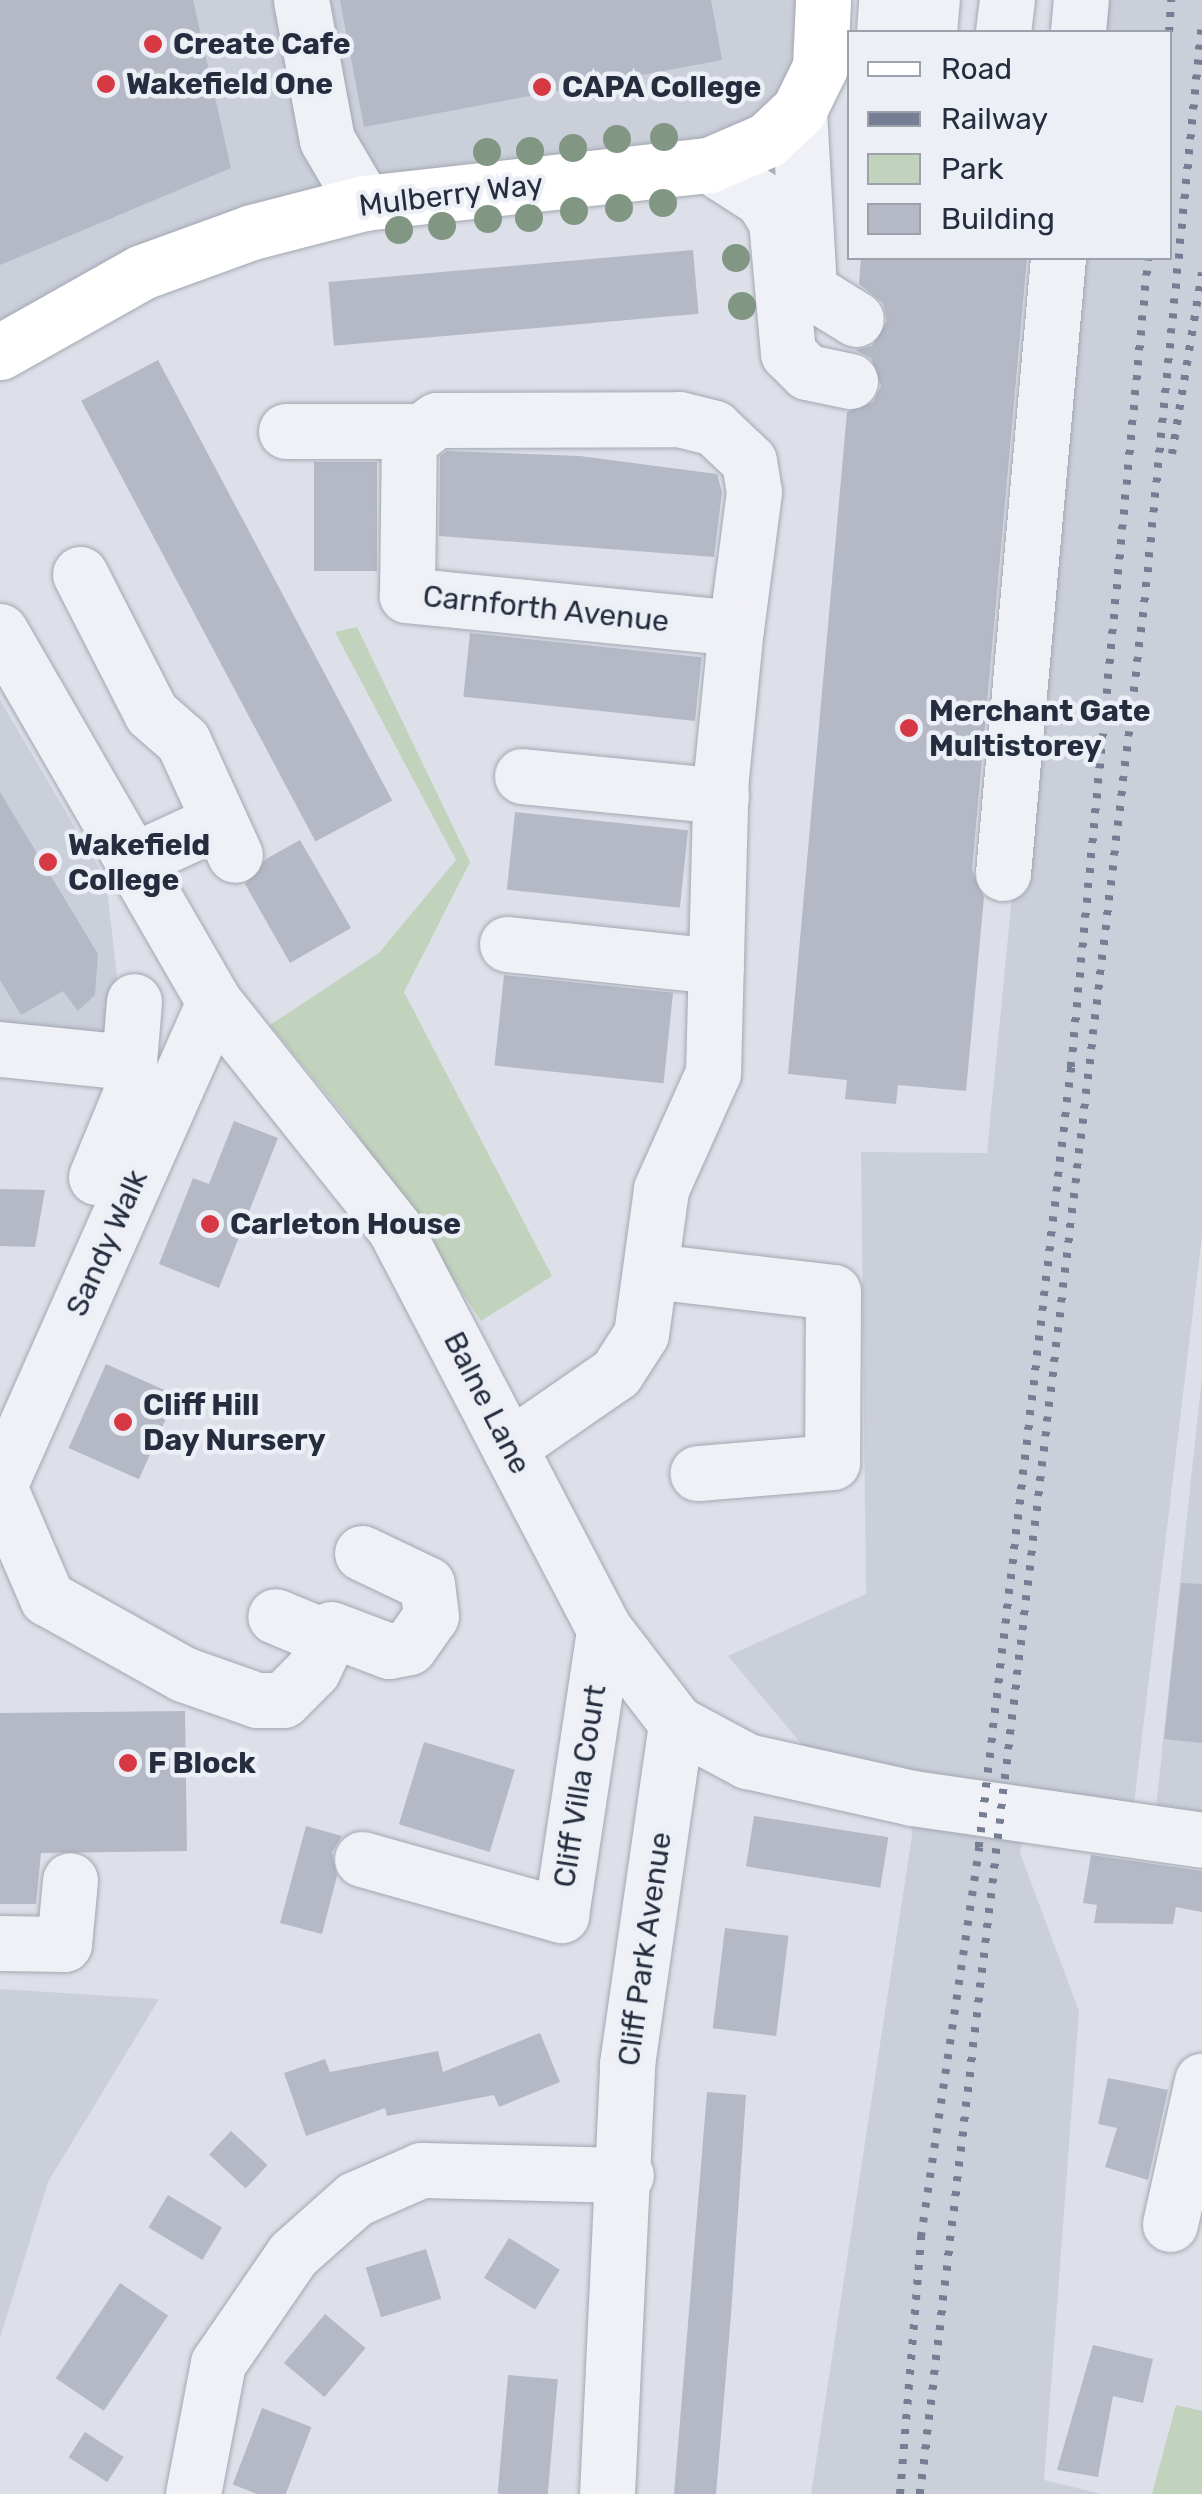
<!DOCTYPE html>
<style>
body{margin:0}
#map{position:relative;width:1202px;height:2494px;overflow:hidden;background:#dde0e8;font-family:Rubik,sans-serif}
div>[style]{position:absolute}
.built>*{inset:0;background:#cbcfda}
.green>*{inset:0;background:#c1d2bd}
.building>*{inset:0;background:#b4b9c5;transform-origin:0 0}
.roads{filter:drop-shadow(0 0 2px #a2a7b2) drop-shadow(0 0 2px #a2a7b2)}
.minor>*{height:55px;margin:-27.5px;padding:0 27.5px;transform-origin:27.5px;border-radius:27.5px;background:#f0f1f6}
.major>*{height:55px;margin:-27.5px;padding:0 27.5px;transform-origin:27.5px;border-radius:27.5px;background:#fff}
.rail>*{height:8px;margin-top:-4px;transform-origin:0;background:repeating-linear-gradient(90deg,#757e92 0 5px,transparent 0 15px)}
.trees>*{width:28px;height:28px;margin:-14px;border-radius:50%;background:#819784}
.dots>*{width:28px;height:28px;translate:-50% -50%;box-sizing:border-box;border:5px solid #eceff5;border-radius:50%}
span{translate:-50% -50%;white-space:nowrap;text-align:center;line-height:1.15;-webkit-text-stroke:9px #eceff5;paint-order:stroke}
.poi-label{font-size:30px;color:#252d3f;font-weight:700}
.left{translate:0 -50%;text-align:left}
.street-label{font-size:30px;color:#252d3f}
.legend{position:absolute;left:847px;top:30px;width:325px;height:230px;box-sizing:border-box;background:#eceff5;border:2px solid #9ca1ac;margin:0;padding:12px 18px;list-style:none;font-size:30px;color:#252d3f}
.legend li{display:flex;align-items:center;gap:20px;height:50px}
.legend b{width:50px;border:2px solid #9ca1ac}
</style>
<div id="map">
<div class="built">
<div style="clip-path:polygon(0 0,823px 0,767px 140px,364px 203px,0 352px)"></div>
<div style="clip-path:polygon(1091px 0,1202px 0,1202px 1236px,1133px 1812px,1028px 1793px,1020px 1853px,1079px 2011px,1044px 2480px,1102px 2494px,811px 2494px,912px 1836px,908px 1774px,813px 1758px,728px 1656px,866px 1594px,861px 1152px,987px 1153px,1074px 258px,1170px 258px,1170px 32px,1089px 32px)"></div>
<div style="clip-path:polygon(0 700px,106px 880px,118px 986px,106px 1035px,0 1033px)"></div>
<div style="clip-path:polygon(1202px 1376px,1202px 1832px,1155px 1817px)"></div>
<div style="clip-path:polygon(0 1989px,159px 1999px,48px 2182px,0 2338px)"></div>
</div>
<div class="green">
<div style="clip-path:polygon(357px 627px,470px 862px,404px 992px,552px 1276px,481px 1321px,346px 1118px,270px 1025px,379px 953px,456px 860px,335px 632px)"></div>
<div style="clip-path:polygon(1176px 2405px,1202px 2411px,1202px 2494px,1152px 2494px)"></div>
</div>
<div class="building">
<div style="clip-path:polygon(0 0,193px 0,231px 168px,0 265px)"></div>
<div style="clip-path:polygon(340px 0,711px 0,722px 60px,364px 127px)"></div>
<div style="left:693px;top:250px;width:64px;height:366px;rotate:85deg"></div>
<div style="clip-path:polygon(861px 258px,1027px 258px,972px 870px,984px 897px,966px 1091px,898px 1085px,896px 1104px,845px 1099px,847px 1080px,788px 1074px,847px 412px,873px 402px,881px 386px,871px 358px,855px 350px,872px 346px,887px 321px,883px 303px,859px 284px)"></div>
<div style="left:158px;top:360px;width:499px;height:87px;rotate:62deg"></div>
<div style="clip-path:polygon(447px 451px,580px 456px,717px 474px,722px 492px,714px 557px,439px 536px,440px 456px)"></div>
<div style="left:314px;top:462px;width:63px;height:109px"></div>
<div style="left:470px;top:633px;width:233px;height:64px;rotate:6deg"></div>
<div style="clip-path:polygon(0 792px,98px 954px,95px 995px,78px 1011px,63px 991px,21px 1015px,0 980px)"></div>
<div style="left:515px;top:812px;width:174px;height:78px;rotate:6deg"></div>
<div style="clip-path:polygon(300px 840px,351px 928px,290px 963px,245px 884px,266px 859px)"></div>
<div style="left:504px;top:975px;width:170px;height:91px;rotate:6deg"></div>
<div style="clip-path:polygon(234px 1121px,278px 1138px,219px 1288px,159px 1264px,193px 1178px,209px 1184px)"></div>
<div style="clip-path:polygon(0 1189px,45px 1190px,35px 1247px,0 1246px)"></div>
<div style="left:106px;top:1364px;width:77px;height:92px;rotate:24deg"></div>
<div style="clip-path:polygon(1181px 1583px,1202px 1584px,1202px 1743px,1164px 1739px)"></div>
<div style="clip-path:polygon(185px 1711px,187px 1851px,41px 1853px,36px 1904px,0 1904px,0 1713px)"></div>
<div style="left:424px;top:1742px;width:95px;height:86px;rotate:17deg"></div>
<div style="left:754px;top:1816px;width:136px;height:51px;rotate:9deg"></div>
<div style="clip-path:polygon(306px 1826px,342px 1836px,332px 1852px,337px 1876px,322px 1934px,280px 1923px)"></div>
<div style="clip-path:polygon(1091px 1855px,1202px 1871px,1202px 1912px,1176px 1907px,1173px 1924px,1094px 1923px,1097px 1905px,1083px 1903px)"></div>
<div style="left:725px;top:1928px;width:64px;height:101px;rotate:7deg"></div>
<div style="clip-path:polygon(540px 2033px,560px 2082px,499px 2107px,494px 2095px,387px 2116px,385px 2108px,306px 2136px,284px 2073px,325px 2059px,330px 2072px,438px 2051px,443px 2072px)"></div>
<div style="clip-path:polygon(1108px 2078px,1168px 2090px,1148px 2180px,1105px 2167px,1117px 2128px,1098px 2124px)"></div>
<div style="clip-path:polygon(707px 2092px,746px 2095px,731px 2315px,716px 2494px,674px 2494px)"></div>
<div style="left:231px;top:2131px;width:50px;height:32px;rotate:43deg"></div>
<div style="left:168px;top:2195px;width:63px;height:38px;rotate:31deg"></div>
<div style="left:509px;top:2238px;width:60px;height:47px;rotate:32deg"></div>
<div style="left:426px;top:2249px;width:52px;height:63px;rotate:73deg"></div>
<div style="left:120px;top:2283px;width:58px;height:115px;rotate:34deg"></div>
<div style="left:325px;top:2314px;width:53px;height:64px;rotate:40deg"></div>
<div style="clip-path:polygon(1093px 2345px,1153px 2359px,1143px 2403px,1113px 2396px,1098px 2477px,1057px 2470px)"></div>
<div style="left:508px;top:2375px;width:50px;height:119px;rotate:5deg"></div>
<div style="left:262px;top:2408px;width:53px;height:82px;rotate:21deg"></div>
<div style="left:85px;top:2432px;width:46px;height:30px;rotate:33deg"></div>
</div>
<div class="roads">
<div class="minor">
<div style="left:301px;top:0;width:142px;rotate:79.5deg"></div>
<div style="left:327px;top:140px;width:73px;rotate:59.6deg"></div>
<div style="left:884px;top:32px;width:32px;rotate:-86deg"></div>
<div style="left:929px;top:32px;width:32px;rotate:-85deg"></div>
<div style="left:1003px;top:32px;width:32px;rotate:-83deg"></div>
<div style="left:1078px;top:32px;width:32px;rotate:-85deg"></div>
<div style="left:799px;top:110px;width:180px;rotate:86.8deg"></div>
<div style="left:809px;top:290px;width:55px;rotate:31.7deg"></div>
<div style="left:709px;top:165px;width:63px;rotate:32.7deg"></div>
<div style="left:762px;top:199px;width:26px;rotate:58deg"></div>
<div style="left:776px;top:221px;width:133px;rotate:84.8deg"></div>
<div style="left:788px;top:353px;width:27px;rotate:45deg"></div>
<div style="left:807px;top:372px;width:44px;rotate:11.8deg"></div>
<div style="left:679px;top:419px;width:36px;rotate:14deg"></div>
<div style="left:714px;top:428px;width:48px;rotate:43.3deg"></div>
<div style="left:749px;top:461px;width:31px;rotate:81deg"></div>
<div style="left:754px;top:492px;width:137px;rotate:97.5deg"></div>
<div style="left:736px;top:628px;width:331px;rotate:-174.3deg"></div>
<div style="left:407px;top:595px;width:155px;rotate:-89.3deg"></div>
<div style="left:409px;top:440px;width:34px;rotate:-36deg"></div>
<div style="left:437px;top:420px;width:242px;rotate:-0.2deg"></div>
<div style="left:286px;top:431px;width:136px"></div>
<div style="left:80px;top:574px;width:156px;rotate:62.9deg"></div>
<div style="left:151px;top:713px;width:43px;rotate:41.2deg"></div>
<div style="left:183px;top:741px;width:125px;rotate:65.5deg"></div>
<div style="left:0;top:631px;width:428px;rotate:60deg"></div>
<div style="left:214px;top:1002px;width:290px;rotate:51.4deg"></div>
<div style="left:395px;top:1229px;width:451px;rotate:62.4deg"></div>
<div style="left:604px;top:1629px;width:118px;rotate:52.5deg"></div>
<div style="left:676px;top:1723px;width:81px;rotate:28.2deg"></div>
<div style="left:747px;top:1761px;width:169px;rotate:12.6deg"></div>
<div style="left:912px;top:1798px;width:293px;rotate:8.2deg"></div>
<div style="left:522px;top:776px;width:200px;rotate:5.7deg"></div>
<div style="left:132px;top:861px;width:96px;rotate:-24.7deg"></div>
<div style="left:1003px;top:873px;width:617px;rotate:-84.89deg"></div>
<div style="left:507px;top:944px;width:210px;rotate:6deg"></div>
<div style="left:0;top:1049px;width:130px;rotate:5.8deg"></div>
<div style="left:129px;top:1062px;width:61px;rotate:-85.3deg"></div>
<div style="left:96px;top:1177px;width:92px;rotate:-67.6deg"></div>
<div style="left:131px;top:1092px;width:30px;rotate:-94deg"></div>
<div style="left:652px;top:1271px;width:182px;rotate:6.6deg"></div>
<div style="left:833px;top:1292px;width:170px;rotate:90.3deg"></div>
<div style="left:832px;top:1462px;width:135px;rotate:175.3deg"></div>
<div style="left:509px;top:1447px;width:130px;rotate:-34.7deg"></div>
<div style="left:616px;top:1373px;width:46px;rotate:-57.3deg"></div>
<div style="left:641px;top:1334px;width:146px;rotate:-82.1deg"></div>
<div style="left:661px;top:1189px;width:127px;rotate:-65.9deg"></div>
<div style="left:713px;top:1073px;width:296px;rotate:-88.5deg"></div>
<div style="left:721px;top:777px;width:150px;rotate:-84.3deg"></div>
<div style="left:0;top:1484px;width:527px;rotate:-66.06deg"></div>
<div style="left:0;top:1489px;width:119px;rotate:66.7deg"></div>
<div style="left:47px;top:1598px;width:156px;rotate:29.2deg"></div>
<div style="left:183px;top:1674px;width:78px;rotate:19.4deg"></div>
<div style="left:257px;top:1700px;width:26px"></div>
<div style="left:283px;top:1700px;width:42px;rotate:-45deg"></div>
<div style="left:313px;top:1670px;width:35px;rotate:-65deg"></div>
<div style="left:328px;top:1638px;width:57px;rotate:-157.5deg"></div>
<div style="left:331px;top:1629px;width:62px;rotate:20.8deg"></div>
<div style="left:389px;top:1651px;width:20px;rotate:-11deg"></div>
<div style="left:409px;top:1647px;width:38px;rotate:-55deg"></div>
<div style="left:431px;top:1616px;width:32px;rotate:-97deg"></div>
<div style="left:427px;top:1584px;width:72px;rotate:-154.5deg"></div>
<div style="left:362px;top:1859px;width:207px;rotate:15.7deg"></div>
<div style="left:561px;top:1915px;width:289px;rotate:-81.4deg"></div>
<div style="left:0;top:1943px;width:64px;rotate:0.9deg"></div>
<div style="left:64px;top:1944px;width:64px;rotate:-84.6deg"></div>
<div style="left:1170px;top:2224px;width:147px;rotate:-77.4deg"></div>
<div style="left:193px;top:2494px;width:133px;rotate:-79.2deg"></div>
<div style="left:218px;top:2363px;width:132px;rotate:-55.5deg"></div>
<div style="left:293px;top:2254px;width:83px;rotate:-41.6deg"></div>
<div style="left:355px;top:2199px;width:72px;rotate:-23.7deg"></div>
<div style="left:421px;top:2170px;width:205px;rotate:1.4deg"></div>
<div style="left:607px;top:2494px;width:430px;rotate:-87.3deg"></div>
<div style="left:627px;top:2064px;width:345px;rotate:-81.8deg"></div>
</div>
<div class="major">
<div style="left:0;top:352px;width:163px;rotate:-29.4deg"></div>
<div style="left:142px;top:272px;width:117px;rotate:-20deg"></div>
<div style="left:252px;top:232px;width:116px;rotate:-14.5deg"></div>
<div style="left:364px;top:203px;width:347px;rotate:-6.3deg"></div>
<div style="left:709px;top:165px;width:63px;rotate:-23.3deg"></div>
<div style="left:767px;top:140px;width:44px;rotate:-43.2deg"></div>
<div style="left:799px;top:110px;width:48px;rotate:-64deg"></div>
<div style="left:820px;top:67px;width:67px;rotate:-87.4deg"></div>
</div>
</div>
<div class="rail">
<div style="left:1169px;top:32px;width:32px;rotate:-86deg"></div>
<div style="left:1172px;top:454px;width:184px;rotate:-80.6deg"></div>
<div style="left:900px;top:2494px;width:258px;rotate:-85.3deg"></div>
<div style="left:921px;top:2237px;width:394px;rotate:-81.5deg"></div>
<div style="left:979px;top:1847px;width:785px;rotate:-83.27deg"></div>
<div style="left:1071px;top:1067px;width:813px;rotate:-84.56deg"></div>
<div style="left:920px;top:2494px;width:1920px;rotate:-83.24deg"></div>
<div style="left:1146px;top:587px;width:569px;rotate:-84.35deg"></div>
</div>
<div class="trees">
<div style="left:664px;top:137px"></div>
<div style="left:617px;top:139px"></div>
<div style="left:573px;top:148px"></div>
<div style="left:530px;top:151px"></div>
<div style="left:487px;top:152px"></div>
<div style="left:663px;top:203px"></div>
<div style="left:619px;top:208px"></div>
<div style="left:574px;top:211px"></div>
<div style="left:529px;top:218px"></div>
<div style="left:488px;top:219px"></div>
<div style="left:442px;top:226px"></div>
<div style="left:399px;top:230px"></div>
<div style="left:736px;top:258px"></div>
<div style="left:742px;top:306px"></div>
</div>
<div class="dots">
<div style="left:153px;top:44px;background:#d63944"></div>
<div style="left:106px;top:84px;background:#d63944"></div>
<div style="left:542px;top:87px;background:#d63944"></div>
<div style="left:909px;top:728px;background:#d63944"></div>
<div style="left:48px;top:862px;background:#d63944"></div>
<div style="left:210px;top:1224px;background:#d63944"></div>
<div style="left:123px;top:1422px;background:#d63944"></div>
<div style="left:128px;top:1763px;background:#d63944"></div>
</div>
<div class="poi-label">
<span class="left" style="left:173px;top:44px">Create Cafe</span>
<span class="left" style="left:126px;top:84px">Wakefield One</span>
<span class="left" style="left:562px;top:87px">CAPA College</span>
<span class="left" style="left:929px;top:728px">Merchant Gate<br>Multistorey</span>
<span class="left" style="left:68px;top:862px">Wakefield<br>College</span>
<span class="left" style="left:230px;top:1224px">Carleton House</span>
<span class="left" style="left:143px;top:1422px">Cliff Hill<br>Day Nursery</span>
<span class="left" style="left:148px;top:1763px">F Block</span>
</div>
<div class="street-label">
<span style="left:451px;top:195px;rotate:-7deg">Mulberry Way</span>
<span style="left:546px;top:609px;rotate:6deg">Carnforth Avenue</span>
<span style="left:107px;top:1243px;rotate:-66deg">Sandy Walk</span>
<span style="left:487px;top:1403px;rotate:63deg">Balne Lane</span>
<span style="left:580px;top:1786px;rotate:-81deg">Cliff Villa Court</span>
<span style="left:645px;top:1949px;rotate:-82deg">Cliff Park Avenue</span>
</div>
<ul class="legend">
<li><b style="height:12px;background:#fff"></b>Road</li>
<li><b style="height:12px;background:#757e92"></b>Railway</li>
<li><b style="height:28px;background:#c1d2bd"></b>Park</li>
<li><b style="height:28px;background:#b4b9c5"></b>Building</li>
</ul>
</div>
